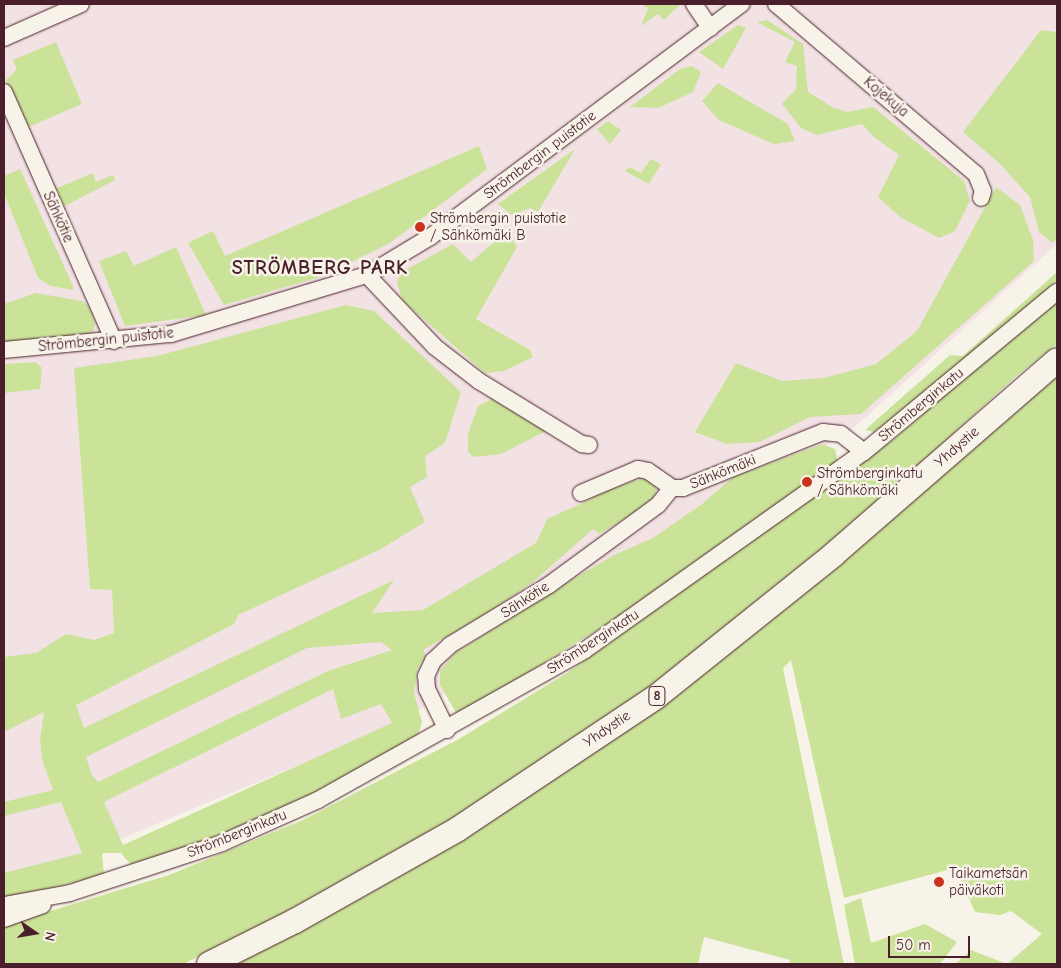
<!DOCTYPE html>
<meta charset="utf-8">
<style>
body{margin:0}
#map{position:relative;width:1061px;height:968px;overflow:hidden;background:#f7f3e8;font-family:"Comic Neue",sans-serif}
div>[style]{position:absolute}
.built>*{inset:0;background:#f2e2e4}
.green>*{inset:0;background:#cbe399}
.roads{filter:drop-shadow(0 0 1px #4a1f2b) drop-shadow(0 0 1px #4a1f2b)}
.minor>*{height:16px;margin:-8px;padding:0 8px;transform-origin:8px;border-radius:8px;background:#f7f3e8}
.highway>*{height:24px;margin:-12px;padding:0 12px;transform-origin:12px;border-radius:12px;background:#f7f3e8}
.dots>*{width:14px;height:14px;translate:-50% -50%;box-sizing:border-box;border:2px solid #f7f3e8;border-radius:50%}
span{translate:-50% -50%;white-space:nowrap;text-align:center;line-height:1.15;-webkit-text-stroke:5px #f7f3e8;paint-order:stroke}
.shield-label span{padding:1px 4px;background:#f7f3e8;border:1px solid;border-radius:4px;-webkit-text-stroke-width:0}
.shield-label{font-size:14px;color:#4a1f2b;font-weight:700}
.street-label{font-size:15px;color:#4a1f2b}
.poi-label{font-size:15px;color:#4a1f2b}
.left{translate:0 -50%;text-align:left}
.district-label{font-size:20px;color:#4a1f2b;font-weight:700;letter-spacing:1px}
.frame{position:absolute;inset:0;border:5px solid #4a1f2b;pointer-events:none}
.north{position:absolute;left:10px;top:908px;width:50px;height:50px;-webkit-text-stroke:4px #f7f3e8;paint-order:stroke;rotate:103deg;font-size:14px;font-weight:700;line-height:20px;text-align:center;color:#4a1f2b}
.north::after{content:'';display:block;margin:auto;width:18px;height:22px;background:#4a1f2b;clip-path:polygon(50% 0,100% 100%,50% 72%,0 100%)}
.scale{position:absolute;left:888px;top:936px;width:82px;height:22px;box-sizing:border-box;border:2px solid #4a1f2b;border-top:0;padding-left:6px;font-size:15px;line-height:18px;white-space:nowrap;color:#4a1f2b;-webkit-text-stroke:4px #f7f3e8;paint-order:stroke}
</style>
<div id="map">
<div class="built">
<div style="clip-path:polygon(4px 4px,1057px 4px,1057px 244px,855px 427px,398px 724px,50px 868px,4px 878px)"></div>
</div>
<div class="green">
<div style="clip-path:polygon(641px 4px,681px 4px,664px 20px,658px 14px,641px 26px,648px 8px)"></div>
<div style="clip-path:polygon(767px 20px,803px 44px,808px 92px,834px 108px,847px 112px,873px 107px,964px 181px,970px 201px,955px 231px,939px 238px,900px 217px,878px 197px,899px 155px,874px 137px,862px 124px,817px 135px,801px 128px,782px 104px,796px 89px,797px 66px,785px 62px,795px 42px,757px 22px)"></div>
<div style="clip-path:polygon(738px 25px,746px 28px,723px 69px,699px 52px)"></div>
<div style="clip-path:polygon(1041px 30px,1057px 32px,1057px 239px,1052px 243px,1039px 232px,1030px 197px,999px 163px,963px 132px)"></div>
<div style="clip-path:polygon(56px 42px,82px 104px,26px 128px,6px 80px,17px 69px,13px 60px)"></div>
<div style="clip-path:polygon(692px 66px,701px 72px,693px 92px,658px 108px,630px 107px,680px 69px)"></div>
<div style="clip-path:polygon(718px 83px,788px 124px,795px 141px,774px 144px,719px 120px,702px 101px)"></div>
<div style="clip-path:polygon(608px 121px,621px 130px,610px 144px,597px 129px)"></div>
<div style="clip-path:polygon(479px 146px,487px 169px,390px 243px,323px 276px,224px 305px,188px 243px,213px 231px,225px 256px)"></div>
<div style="clip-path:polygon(575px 149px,538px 212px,530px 208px,512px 215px,498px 204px)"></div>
<div style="clip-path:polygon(651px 159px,661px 164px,649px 184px,625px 171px,629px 167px,641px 173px)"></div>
<div style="clip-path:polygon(20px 169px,73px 286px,73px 290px,51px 286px,38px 278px,4px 193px,4px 176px)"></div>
<div style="clip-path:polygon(93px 173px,96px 182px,113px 175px,115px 180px,63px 207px,55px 189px)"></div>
<div style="clip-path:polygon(996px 187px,1020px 205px,1033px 240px,1034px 261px,861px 414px,810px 417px,760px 442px,727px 444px,695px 432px,736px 363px,782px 381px,824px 378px,876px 364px,917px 331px)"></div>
<div style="clip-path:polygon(507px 231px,517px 247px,476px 319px,530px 350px,533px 357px,504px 371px,485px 373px,403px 301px,397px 283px,400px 273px,453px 244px,471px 262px)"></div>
<div style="clip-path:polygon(176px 247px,206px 315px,125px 326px,99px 261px,126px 251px,134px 266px)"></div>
<div style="clip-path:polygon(1057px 272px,1057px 281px,886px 427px,874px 432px,865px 430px,950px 355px,963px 356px)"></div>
<div style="clip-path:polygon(36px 293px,82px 301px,90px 307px,95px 323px,93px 331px,85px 335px,4px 343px,4px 304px)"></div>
<div style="clip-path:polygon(1057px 299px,1057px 344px,1014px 378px,849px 529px,656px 682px,570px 745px,464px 815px,251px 932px,183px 964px,4px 964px,4px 925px,169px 875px,303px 820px,459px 739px,567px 673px,894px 439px)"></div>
<div style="clip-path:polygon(evenodd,346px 305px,374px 311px,461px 392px,445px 443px,425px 456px,427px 477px,410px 487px,425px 522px,379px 550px,238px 615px,234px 624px,76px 705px,84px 728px,394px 580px,372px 613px,423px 610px,536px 543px,547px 519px,591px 499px,594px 495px,646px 477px,657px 485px,654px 501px,599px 534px,593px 529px,533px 582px,483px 616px,423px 650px,426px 656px,418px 668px,414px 693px,422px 722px,418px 736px,308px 796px,240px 827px,141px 864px,131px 865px,121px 853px,102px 853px,104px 875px,4px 900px,4px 873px,82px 853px,61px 802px,4px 816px,4px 802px,53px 790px,42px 760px,40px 740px,44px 712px,4px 732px,4px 657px,36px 653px,66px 634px,94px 640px,114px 633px,112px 590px,90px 589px,74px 368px,157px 356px,346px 305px,381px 642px,392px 650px,328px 671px,98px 782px,92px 775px,86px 757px,307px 648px,381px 642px,346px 305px,333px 689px,341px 719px,381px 704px,392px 723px,123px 845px,104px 802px,333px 689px)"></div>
<div style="clip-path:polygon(36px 362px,42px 368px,40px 389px,4px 393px,4px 364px)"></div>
<div style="clip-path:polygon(1057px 371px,1057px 964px,955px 964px,971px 950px,1007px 964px,1042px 934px,1011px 911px,1000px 915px,975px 912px,955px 868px,844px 898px,791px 660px,783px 668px,844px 964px,789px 964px,790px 960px,704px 937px,698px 964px,229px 964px,525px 797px)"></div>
<div style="clip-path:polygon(492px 399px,546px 431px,501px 454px,473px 457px,468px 451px,468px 434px,478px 406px)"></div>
<div style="clip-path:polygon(822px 444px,835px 449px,838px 463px,628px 611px,458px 716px,440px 685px,440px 671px,454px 654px,563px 585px,616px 554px,653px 538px,702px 504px,733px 477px)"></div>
<div style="clip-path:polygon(861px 898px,871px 943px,925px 924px,957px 942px,940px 964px,855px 964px,844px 905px)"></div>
</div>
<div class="roads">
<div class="minor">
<div style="left:694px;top:4px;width:29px;rotate:56deg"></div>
<div style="left:776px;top:4px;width:262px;rotate:40.4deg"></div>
<div style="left:976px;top:174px;width:18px;rotate:68deg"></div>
<div style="left:983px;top:191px;width:7px;rotate:106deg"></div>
<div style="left:4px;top:38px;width:84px;rotate:-23.8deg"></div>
<div style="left:4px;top:92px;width:272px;rotate:66.2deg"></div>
<div style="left:367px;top:275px;width:99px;rotate:46.6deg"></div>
<div style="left:435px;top:347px;width:56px;rotate:37.7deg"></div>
<div style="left:479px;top:381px;width:121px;rotate:31.5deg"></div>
<div style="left:582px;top:444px;width:7px;rotate:8deg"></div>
<div style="left:4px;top:350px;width:168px;rotate:-5.5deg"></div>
<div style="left:171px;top:334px;width:205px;rotate:-16.8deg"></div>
<div style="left:367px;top:275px;width:74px;rotate:-31.1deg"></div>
<div style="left:430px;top:237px;width:389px;rotate:-36.8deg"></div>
<div style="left:581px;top:493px;width:62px;rotate:-22.8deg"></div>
<div style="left:638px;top:469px;width:10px;rotate:11deg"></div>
<div style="left:648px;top:471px;width:29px;rotate:35deg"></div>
<div style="left:672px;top:488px;width:11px"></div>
<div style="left:683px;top:488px;width:151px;rotate:-21.8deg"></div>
<div style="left:823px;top:432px;width:18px;rotate:6deg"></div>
<div style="left:841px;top:434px;width:29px;rotate:38deg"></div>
<div style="left:447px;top:730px;width:46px;rotate:-116deg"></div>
<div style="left:427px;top:689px;width:13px;rotate:-94deg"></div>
<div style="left:426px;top:676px;width:17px;rotate:-65deg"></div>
<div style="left:433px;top:661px;width:23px;rotate:-43deg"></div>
<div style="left:450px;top:645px;width:116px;rotate:-31.2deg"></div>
<div style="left:549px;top:585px;width:135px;rotate:-36.3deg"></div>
<div style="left:658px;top:505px;width:22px;rotate:-51deg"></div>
<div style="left:4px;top:905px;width:67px;rotate:-10.3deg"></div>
<div style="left:70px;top:893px;width:160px;rotate:-18.2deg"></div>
<div style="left:222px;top:843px;width:105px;rotate:-24.1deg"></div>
<div style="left:318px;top:800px;width:306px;rotate:-29.3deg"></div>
<div style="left:585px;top:650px;width:342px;rotate:-35.4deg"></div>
<div style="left:864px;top:452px;width:251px;rotate:-39.7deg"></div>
<div style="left:4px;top:919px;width:41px;rotate:-19.7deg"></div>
</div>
<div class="highway">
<div style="left:209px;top:964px;width:96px;rotate:-26.6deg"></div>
<div style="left:295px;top:921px;width:187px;rotate:-29.4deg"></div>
<div style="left:458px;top:829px;width:238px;rotate:-33.7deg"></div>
<div style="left:656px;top:697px;width:227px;rotate:-38.7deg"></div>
<div style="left:833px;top:555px;width:297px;rotate:-41deg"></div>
</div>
</div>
<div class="dots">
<div style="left:420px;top:227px;background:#c8321e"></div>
<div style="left:807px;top:482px;background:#c8321e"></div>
<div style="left:939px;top:882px;background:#c8321e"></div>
</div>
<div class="shield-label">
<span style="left:657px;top:696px">8</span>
</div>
<div class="street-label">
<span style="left:886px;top:97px;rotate:40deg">Kojekuja</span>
<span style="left:540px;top:155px;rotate:-37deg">Strömbergin puistotie</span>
<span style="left:58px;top:217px;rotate:66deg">Sähkötie</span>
<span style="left:106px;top:340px;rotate:-6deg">Strömbergin puistotie</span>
<span style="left:921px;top:405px;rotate:-40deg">Strömberginkatu</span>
<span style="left:957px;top:447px;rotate:-41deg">Yhdystie</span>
<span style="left:723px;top:472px;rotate:-22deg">Sähkömäki</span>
<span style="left:525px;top:600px;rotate:-33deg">Sähkötie</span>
<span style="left:593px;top:642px;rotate:-33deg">Strömberginkatu</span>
<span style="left:607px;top:729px;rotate:-34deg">Yhdystie</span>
<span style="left:237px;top:834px;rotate:-22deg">Strömberginkatu</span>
</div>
<div class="poi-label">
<span class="left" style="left:430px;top:227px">Strömbergin puistotie<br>/ Sähkömäki B</span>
<span class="left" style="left:817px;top:482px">Strömberginkatu<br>/ Sähkömäki</span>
<span class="left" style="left:949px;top:882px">Taikametsän<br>päiväkoti</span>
</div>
<div class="district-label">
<span style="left:320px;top:267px">STRÖMBERG PARK</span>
</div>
<div class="frame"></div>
<div class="north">N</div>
<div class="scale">50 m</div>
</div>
